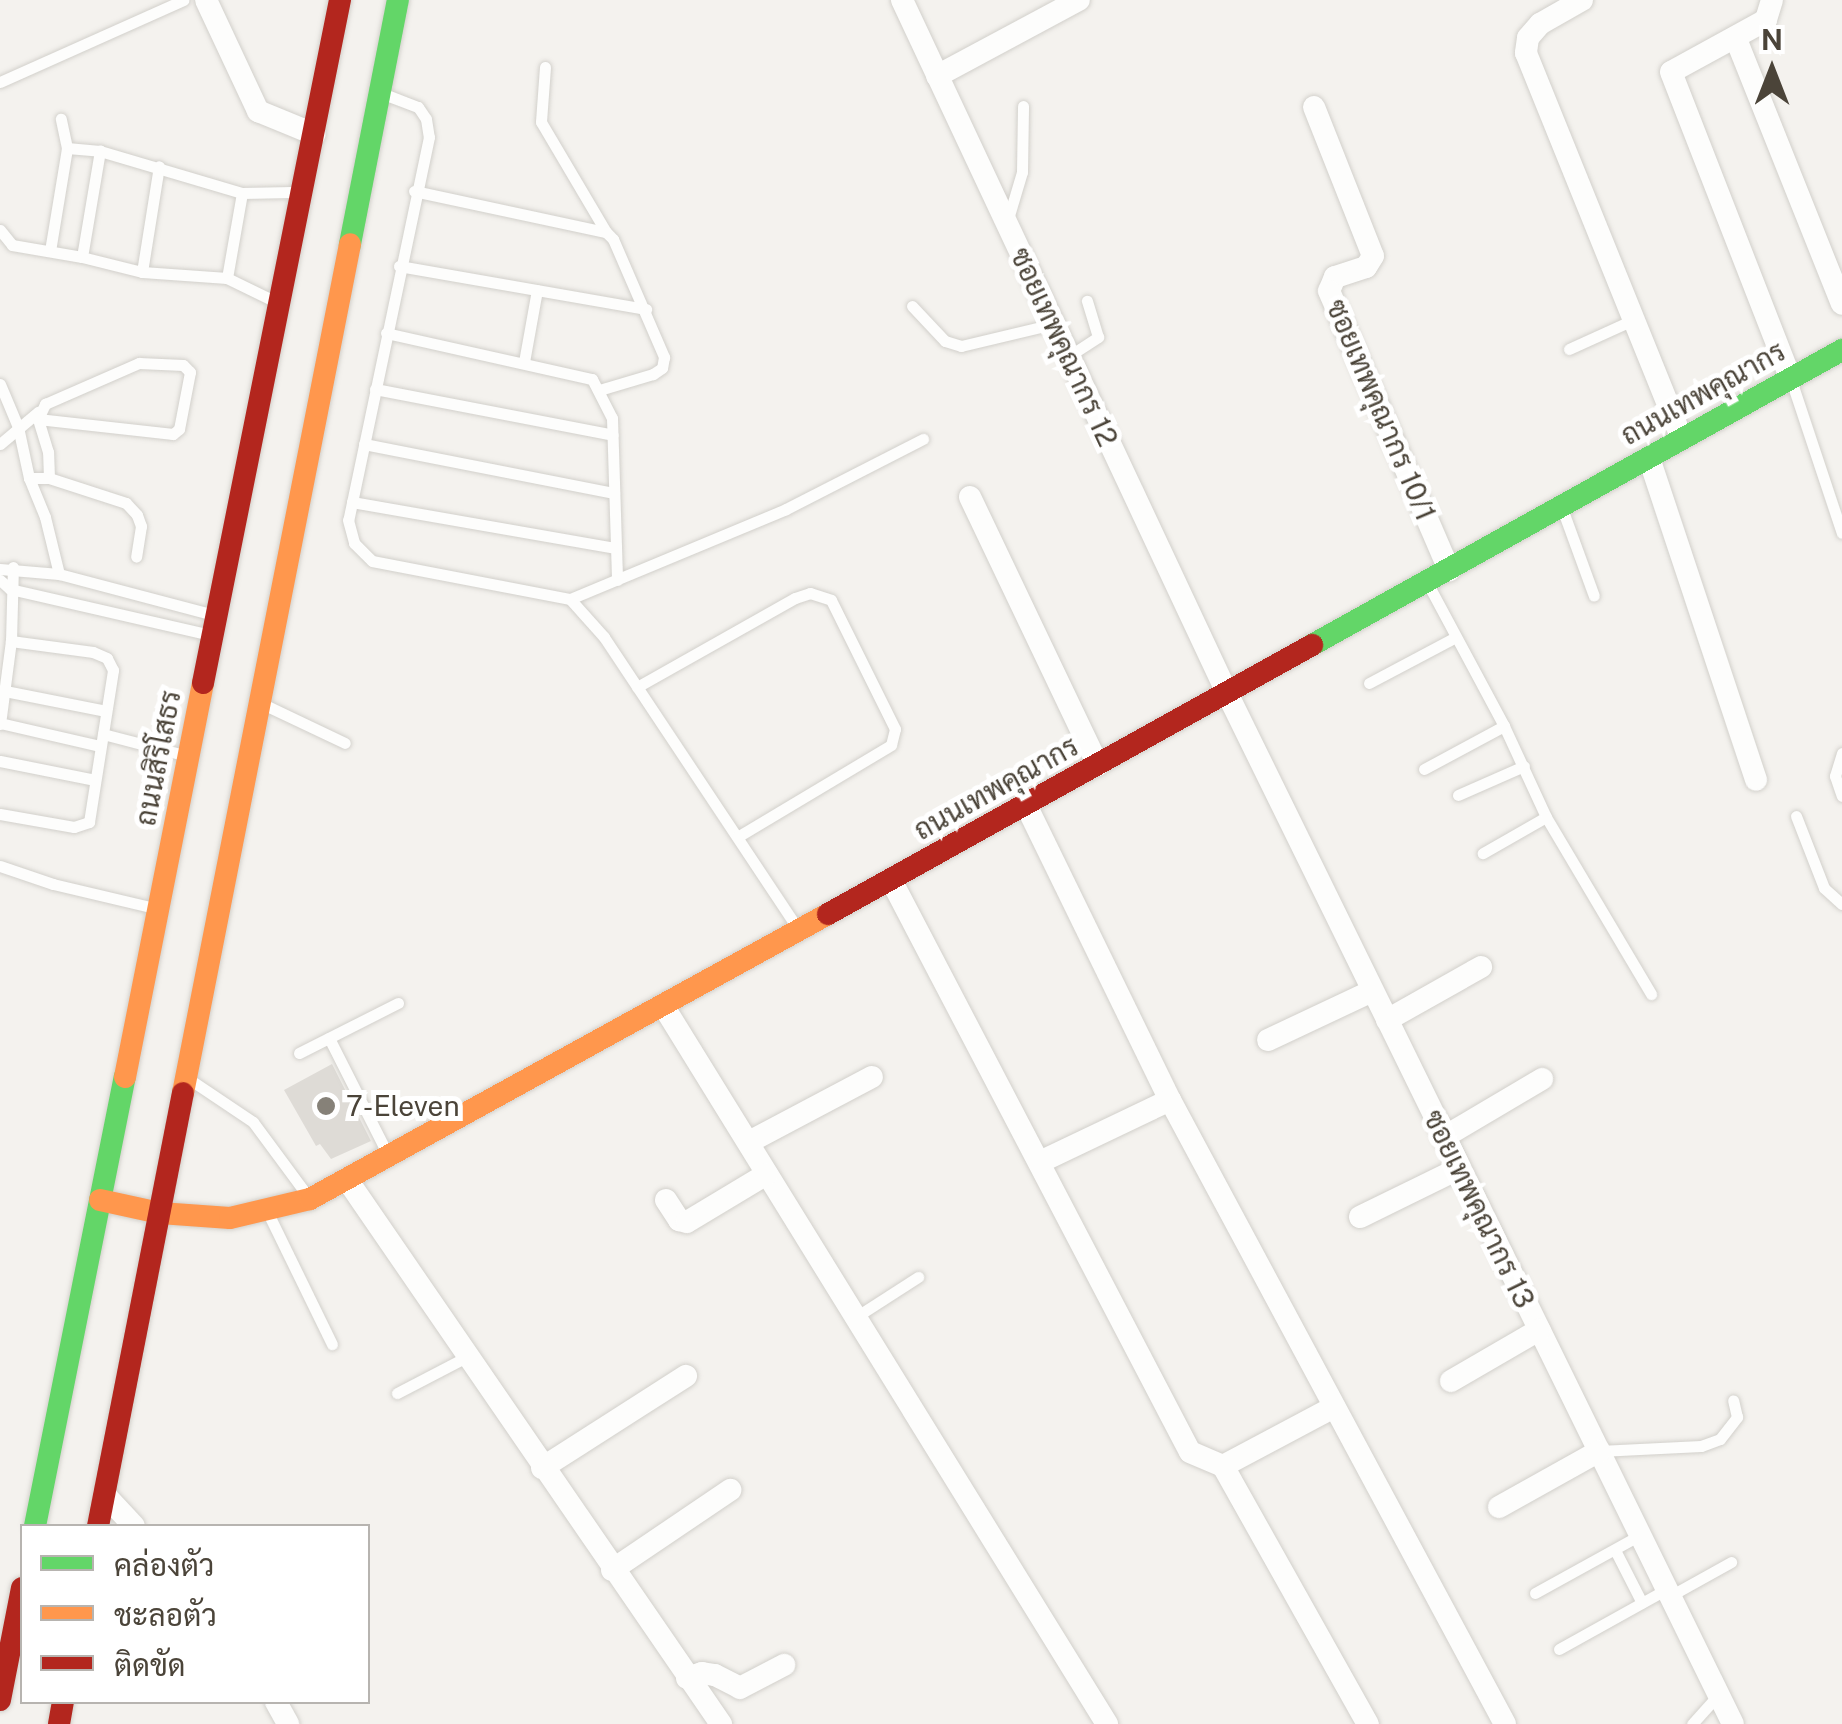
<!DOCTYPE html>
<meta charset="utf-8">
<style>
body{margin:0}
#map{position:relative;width:1842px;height:1724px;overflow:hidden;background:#f4f2ee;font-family:"Public Sans",Sarabun,sans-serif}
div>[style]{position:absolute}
.building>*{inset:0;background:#dedbd6}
.roads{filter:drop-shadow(0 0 2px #d2d0cb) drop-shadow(0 0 2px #d2d0cb)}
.lane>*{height:11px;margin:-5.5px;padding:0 5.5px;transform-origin:5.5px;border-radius:5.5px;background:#fdfdfc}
.street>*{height:22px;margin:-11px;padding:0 11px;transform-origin:11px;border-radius:11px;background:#fdfdfc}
.fast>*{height:22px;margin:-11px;padding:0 11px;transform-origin:11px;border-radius:11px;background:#63d668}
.slow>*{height:22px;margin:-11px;padding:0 11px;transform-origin:11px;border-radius:11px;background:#ff974d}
.jam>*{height:22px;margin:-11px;padding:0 11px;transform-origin:11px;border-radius:11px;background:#b3261e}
.dots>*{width:28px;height:28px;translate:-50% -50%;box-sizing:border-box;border:5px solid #fff;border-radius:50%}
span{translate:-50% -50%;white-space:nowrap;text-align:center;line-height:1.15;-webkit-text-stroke:10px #fff;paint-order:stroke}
.street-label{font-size:28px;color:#4b4439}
.poi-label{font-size:28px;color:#4b4439}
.left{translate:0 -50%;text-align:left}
.legend{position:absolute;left:20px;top:1524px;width:350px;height:180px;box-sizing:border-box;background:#fff;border:2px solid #b7b4b0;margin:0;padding:12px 18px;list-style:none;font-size:30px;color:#4b4439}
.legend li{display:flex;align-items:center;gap:20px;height:50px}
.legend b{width:50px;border:2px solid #b7b4b0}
.north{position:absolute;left:1722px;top:20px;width:100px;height:100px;-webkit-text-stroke:8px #fff;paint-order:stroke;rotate:0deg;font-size:28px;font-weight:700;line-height:40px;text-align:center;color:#4b4439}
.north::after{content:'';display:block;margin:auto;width:35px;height:45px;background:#4b4439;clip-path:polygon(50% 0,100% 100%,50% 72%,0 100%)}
</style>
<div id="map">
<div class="building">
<div style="clip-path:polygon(332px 1064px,371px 1141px,331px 1159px,320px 1144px,316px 1146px,284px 1090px)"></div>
</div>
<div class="roads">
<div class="lane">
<div style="left:545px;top:67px;width:55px;rotate:94.2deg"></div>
<div style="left:541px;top:122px;width:128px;rotate:59.4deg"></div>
<div style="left:0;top:82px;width:201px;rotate:-24.1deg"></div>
<div style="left:389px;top:96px;width:31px;rotate:21deg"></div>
<div style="left:418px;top:107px;width:14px;rotate:56deg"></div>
<div style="left:426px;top:119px;width:18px;rotate:81deg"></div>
<div style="left:429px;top:137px;width:391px;rotate:101.9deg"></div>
<div style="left:348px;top:520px;width:24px;rotate:75deg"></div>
<div style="left:354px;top:543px;width:25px;rotate:45deg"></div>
<div style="left:372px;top:561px;width:202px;rotate:10.9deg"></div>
<div style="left:570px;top:599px;width:51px;rotate:48.2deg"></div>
<div style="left:604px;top:637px;width:349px;rotate:56.4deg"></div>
<div style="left:67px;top:148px;width:33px;rotate:5deg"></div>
<div style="left:414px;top:191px;width:196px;rotate:12.1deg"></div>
<div style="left:606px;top:232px;width:10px;rotate:45deg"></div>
<div style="left:613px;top:239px;width:129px;rotate:66.6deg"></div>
<div style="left:664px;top:357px;width:11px;rotate:100deg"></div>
<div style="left:662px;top:368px;width:11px;rotate:146deg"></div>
<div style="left:653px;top:374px;width:56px;rotate:163.5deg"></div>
<div style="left:1008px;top:219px;width:49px;rotate:-73.4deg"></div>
<div style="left:1022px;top:172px;width:66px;rotate:-89.1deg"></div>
<div style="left:0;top:230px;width:19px;rotate:51deg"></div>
<div style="left:12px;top:245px;width:71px;rotate:9.7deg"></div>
<div style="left:50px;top:251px;width:104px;rotate:-80.6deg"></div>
<div style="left:67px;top:148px;width:30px;rotate:-102deg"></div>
<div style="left:399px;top:266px;width:251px;rotate:9.9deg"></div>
<div style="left:142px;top:272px;width:107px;rotate:-80.9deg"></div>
<div style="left:227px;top:278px;width:86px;rotate:-80deg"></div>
<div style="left:270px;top:299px;width:48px;rotate:-154deg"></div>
<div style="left:227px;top:278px;width:85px;rotate:-176deg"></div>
<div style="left:142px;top:272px;width:62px;rotate:-166deg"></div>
<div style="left:82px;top:257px;width:108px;rotate:-80.4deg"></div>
<div style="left:100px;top:151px;width:148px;rotate:16.5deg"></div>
<div style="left:242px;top:193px;width:50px;rotate:-1.1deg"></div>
<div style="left:912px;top:306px;width:48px;rotate:46.7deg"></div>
<div style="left:945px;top:341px;width:17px;rotate:17deg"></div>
<div style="left:961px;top:346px;width:95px;rotate:-13.4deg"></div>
<div style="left:386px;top:333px;width:211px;rotate:12.6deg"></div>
<div style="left:592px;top:379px;width:44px;rotate:62.9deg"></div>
<div style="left:612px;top:418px;width:162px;rotate:88.2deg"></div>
<div style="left:1569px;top:349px;width:70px;rotate:-24.4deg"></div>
<div style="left:1069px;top:356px;width:35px;rotate:-33deg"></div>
<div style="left:1098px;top:337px;width:38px;rotate:-107deg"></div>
<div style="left:524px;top:362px;width:73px;rotate:-79.8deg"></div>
<div style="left:1791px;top:380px;width:161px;rotate:71.6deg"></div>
<div style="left:0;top:384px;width:47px;rotate:67.3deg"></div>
<div style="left:18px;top:427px;width:52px;rotate:77.8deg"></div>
<div style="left:29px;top:478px;width:42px;rotate:67.7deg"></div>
<div style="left:45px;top:517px;width:59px;rotate:76.2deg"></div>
<div style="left:375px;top:389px;width:242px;rotate:10.9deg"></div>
<div style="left:0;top:444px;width:50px;rotate:-40.1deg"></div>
<div style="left:364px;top:444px;width:255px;rotate:11.1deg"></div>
<div style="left:29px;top:478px;width:20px"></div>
<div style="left:49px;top:478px;width:26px;rotate:-92deg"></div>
<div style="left:48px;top:452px;width:34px;rotate:-107deg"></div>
<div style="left:38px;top:419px;width:17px;rotate:-65deg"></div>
<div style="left:45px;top:404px;width:103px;rotate:-23.6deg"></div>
<div style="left:139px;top:363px;width:44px;rotate:2.6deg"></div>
<div style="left:183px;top:365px;width:10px;rotate:45deg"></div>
<div style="left:190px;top:372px;width:58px;rotate:100.9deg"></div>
<div style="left:179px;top:429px;width:8px;rotate:140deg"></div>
<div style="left:173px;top:434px;width:136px;rotate:-173.7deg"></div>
<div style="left:49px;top:478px;width:81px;rotate:18deg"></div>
<div style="left:126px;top:503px;width:16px;rotate:47deg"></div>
<div style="left:137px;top:515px;width:12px;rotate:70deg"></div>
<div style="left:141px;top:526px;width:31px;rotate:99deg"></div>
<div style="left:352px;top:502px;width:268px;rotate:9.9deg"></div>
<div style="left:1563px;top:511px;width:90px;rotate:70deg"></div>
<div style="left:0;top:569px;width:59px;rotate:4.8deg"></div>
<div style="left:59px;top:574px;width:156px;rotate:14.8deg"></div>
<div style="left:0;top:580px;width:13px;rotate:42deg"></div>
<div style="left:10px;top:589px;width:202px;rotate:12.9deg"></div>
<div style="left:1429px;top:586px;width:159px;rotate:61.8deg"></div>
<div style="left:1504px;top:726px;width:100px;rotate:65.2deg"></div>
<div style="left:1546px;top:817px;width:73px;rotate:150.3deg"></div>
<div style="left:570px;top:599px;width:234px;rotate:-22.6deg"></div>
<div style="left:786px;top:509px;width:154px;rotate:-27.1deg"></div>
<div style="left:1369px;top:683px;width:98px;rotate:-27.9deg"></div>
<div style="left:637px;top:687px;width:181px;rotate:-29.4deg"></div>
<div style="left:795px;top:598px;width:16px;rotate:-18deg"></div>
<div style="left:810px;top:593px;width:22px;rotate:18deg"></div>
<div style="left:831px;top:600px;width:144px;rotate:63.6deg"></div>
<div style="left:895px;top:729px;width:16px;rotate:104deg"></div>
<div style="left:891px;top:745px;width:179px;rotate:149.1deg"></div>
<div style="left:5px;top:691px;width:103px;rotate:11.2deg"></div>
<div style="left:267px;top:706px;width:86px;rotate:25.4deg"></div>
<div style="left:0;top:723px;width:103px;rotate:13deg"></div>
<div style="left:0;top:724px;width:84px;rotate:-82.5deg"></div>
<div style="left:11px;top:641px;width:74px;rotate:-88.5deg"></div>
<div style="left:103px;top:734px;width:80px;rotate:14.6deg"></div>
<div style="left:1842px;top:753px;width:24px;rotate:107deg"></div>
<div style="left:1835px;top:776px;width:21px;rotate:71deg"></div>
<div style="left:0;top:761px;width:97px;rotate:11.3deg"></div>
<div style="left:1424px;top:769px;width:91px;rotate:-28.3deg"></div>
<div style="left:1458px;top:795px;width:72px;rotate:-23.7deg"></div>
<div style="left:0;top:814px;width:75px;rotate:10deg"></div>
<div style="left:74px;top:827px;width:16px;rotate:-18deg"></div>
<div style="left:89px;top:822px;width:154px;rotate:-81deg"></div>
<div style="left:113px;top:670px;width:13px;rotate:-117deg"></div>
<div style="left:107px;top:658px;width:15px;rotate:-157deg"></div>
<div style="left:93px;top:652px;width:83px;rotate:-172.4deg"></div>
<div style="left:1796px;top:816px;width:77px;rotate:68.7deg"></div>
<div style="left:1824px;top:888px;width:24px;rotate:42deg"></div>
<div style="left:1546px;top:817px;width:206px;rotate:59.3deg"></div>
<div style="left:0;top:866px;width:56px;rotate:18.8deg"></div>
<div style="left:53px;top:884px;width:100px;rotate:13.3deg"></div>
<div style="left:329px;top:1038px;width:131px;rotate:63.2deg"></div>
<div style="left:299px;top:1053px;width:111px;rotate:-26.8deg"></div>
<div style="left:195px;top:1083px;width:70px;rotate:33.9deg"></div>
<div style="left:253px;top:1122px;width:91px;rotate:53.5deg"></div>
<div style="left:268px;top:1213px;width:146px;rotate:64deg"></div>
<div style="left:856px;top:1317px;width:74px;rotate:-32.8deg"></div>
<div style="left:397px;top:1393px;width:80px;rotate:-27.5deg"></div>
<div style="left:1599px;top:1451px;width:102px;rotate:-2.8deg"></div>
<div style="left:1701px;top:1446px;width:20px;rotate:-20deg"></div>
<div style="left:1720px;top:1439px;width:28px;rotate:-52deg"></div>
<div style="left:1737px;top:1417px;width:17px;rotate:-103deg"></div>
<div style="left:1615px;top:1550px;width:59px;rotate:63deg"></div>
<div style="left:1535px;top:1593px;width:120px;rotate:-28.9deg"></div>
<div style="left:1670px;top:1596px;width:70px;rotate:-29.1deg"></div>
<div style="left:1559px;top:1649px;width:124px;rotate:-29.1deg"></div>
<div style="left:1692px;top:1724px;width:40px;rotate:-48deg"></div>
</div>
<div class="street">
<div style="left:206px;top:0;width:123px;rotate:64.9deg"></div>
<div style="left:258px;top:111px;width:61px;rotate:22.3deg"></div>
<div style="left:902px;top:0;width:765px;rotate:64.87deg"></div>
<div style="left:1227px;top:693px;width:1148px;rotate:63.86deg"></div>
<div style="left:1582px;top:0;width:48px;rotate:150.3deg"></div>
<div style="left:1540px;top:24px;width:18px;rotate:131deg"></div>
<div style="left:1528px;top:38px;width:15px;rotate:98deg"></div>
<div style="left:1526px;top:53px;width:416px;rotate:68deg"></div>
<div style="left:1772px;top:0;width:21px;rotate:107deg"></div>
<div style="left:1766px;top:20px;width:108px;rotate:151.3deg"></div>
<div style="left:1671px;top:72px;width:330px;rotate:68.7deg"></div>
<div style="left:1736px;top:39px;width:285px;rotate:68.2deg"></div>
<div style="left:937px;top:76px;width:161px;rotate:-28.2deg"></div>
<div style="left:1314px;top:107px;width:160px;rotate:68.4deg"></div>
<div style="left:1373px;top:256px;width:13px;rotate:122deg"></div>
<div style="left:1366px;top:267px;width:33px;rotate:162deg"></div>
<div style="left:1335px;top:277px;width:15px;rotate:113deg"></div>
<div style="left:1329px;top:291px;width:304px;rotate:66.7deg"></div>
<div style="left:1649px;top:458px;width:339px;rotate:71.6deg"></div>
<div style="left:970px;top:497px;width:297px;rotate:64.5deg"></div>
<div style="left:1026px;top:805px;width:328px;rotate:64deg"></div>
<div style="left:1170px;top:1100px;width:708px;rotate:61.77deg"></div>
<div style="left:891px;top:880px;width:645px;rotate:62.4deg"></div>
<div style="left:1190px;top:1452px;width:36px;rotate:23deg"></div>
<div style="left:1223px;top:1466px;width:296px;rotate:60.7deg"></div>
<div style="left:664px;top:1007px;width:843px;rotate:58.29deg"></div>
<div style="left:1387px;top:1020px;width:108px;rotate:-29.4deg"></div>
<div style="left:1268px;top:1040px;width:115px;rotate:-25.2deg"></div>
<div style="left:1444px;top:1137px;width:114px;rotate:-30.6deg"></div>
<div style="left:749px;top:1142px;width:139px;rotate:-27.9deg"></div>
<div style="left:1040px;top:1162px;width:144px;rotate:-25.5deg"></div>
<div style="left:348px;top:1181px;width:659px;rotate:55.51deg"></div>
<div style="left:666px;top:1200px;width:24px;rotate:57deg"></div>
<div style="left:679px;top:1220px;width:8px;rotate:14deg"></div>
<div style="left:687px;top:1222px;width:93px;rotate:-31deg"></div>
<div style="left:1360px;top:1217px;width:111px;rotate:-26.1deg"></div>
<div style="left:1451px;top:1381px;width:102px;rotate:-30.1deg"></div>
<div style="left:1223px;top:1466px;width:123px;rotate:-28deg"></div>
<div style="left:542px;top:1468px;width:171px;rotate:-32.6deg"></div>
<div style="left:105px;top:1495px;width:42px;rotate:46.9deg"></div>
<div style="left:1499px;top:1507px;width:115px;rotate:-29.2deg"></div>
<div style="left:612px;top:1570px;width:143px;rotate:-34.1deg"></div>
<div style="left:687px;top:1678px;width:16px;rotate:-18deg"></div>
<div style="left:702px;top:1673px;width:13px;rotate:9deg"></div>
<div style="left:715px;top:1675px;width:28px;rotate:27deg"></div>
<div style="left:740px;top:1688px;width:50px;rotate:-27.6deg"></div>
<div style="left:276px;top:1702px;width:25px;rotate:61deg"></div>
</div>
<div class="fast">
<div style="left:350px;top:244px;width:249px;rotate:-78.9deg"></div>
<div style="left:1312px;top:645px;width:607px;rotate:-29.1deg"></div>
<div style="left:35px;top:1526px;width:458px;rotate:-78.7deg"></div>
</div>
<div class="slow">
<div style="left:125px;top:1077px;width:402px;rotate:-78.8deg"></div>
<div style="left:183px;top:1093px;width:865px;rotate:-78.87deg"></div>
<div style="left:100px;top:1200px;width:61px;rotate:12.2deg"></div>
<div style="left:160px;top:1213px;width:70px;rotate:4.1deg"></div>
<div style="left:230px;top:1218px;width:82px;rotate:-13.4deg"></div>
<div style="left:310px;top:1199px;width:591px;rotate:-28.82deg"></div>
</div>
<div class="jam">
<div style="left:203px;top:683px;width:697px;rotate:-78.66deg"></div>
<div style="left:828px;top:914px;width:554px;rotate:-29.06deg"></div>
<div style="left:98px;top:1526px;width:441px;rotate:-78.9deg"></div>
<div style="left:0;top:1700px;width:114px;rotate:-78.9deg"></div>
<div style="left:59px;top:1724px;width:22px;rotate:-80deg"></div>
</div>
</div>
<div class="dots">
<div style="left:326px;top:1106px;background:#868178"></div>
</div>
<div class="street-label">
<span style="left:1064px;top:347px;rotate:65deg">ซอยเทพคุณากร 12</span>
<span style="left:1703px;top:393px;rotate:-29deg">ถนนเทพคุณากร</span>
<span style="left:1381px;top:410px;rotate:67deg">ซอยเทพคุณากร 10/1</span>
<span style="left:158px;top:758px;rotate:-79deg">ถนนสิริโสธร</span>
<span style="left:996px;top:788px;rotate:-29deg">ถนนเทพคุณากร</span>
<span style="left:1479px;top:1209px;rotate:64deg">ซอยเทพคุณากร 13</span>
</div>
<div class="poi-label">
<span class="left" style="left:346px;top:1106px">7-Eleven</span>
</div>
<ul class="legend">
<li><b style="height:12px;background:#63d668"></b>คล่องตัว</li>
<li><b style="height:12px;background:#ff974d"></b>ชะลอตัว</li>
<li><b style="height:12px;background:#b3261e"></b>ติดขัด</li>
</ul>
<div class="north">N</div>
</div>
